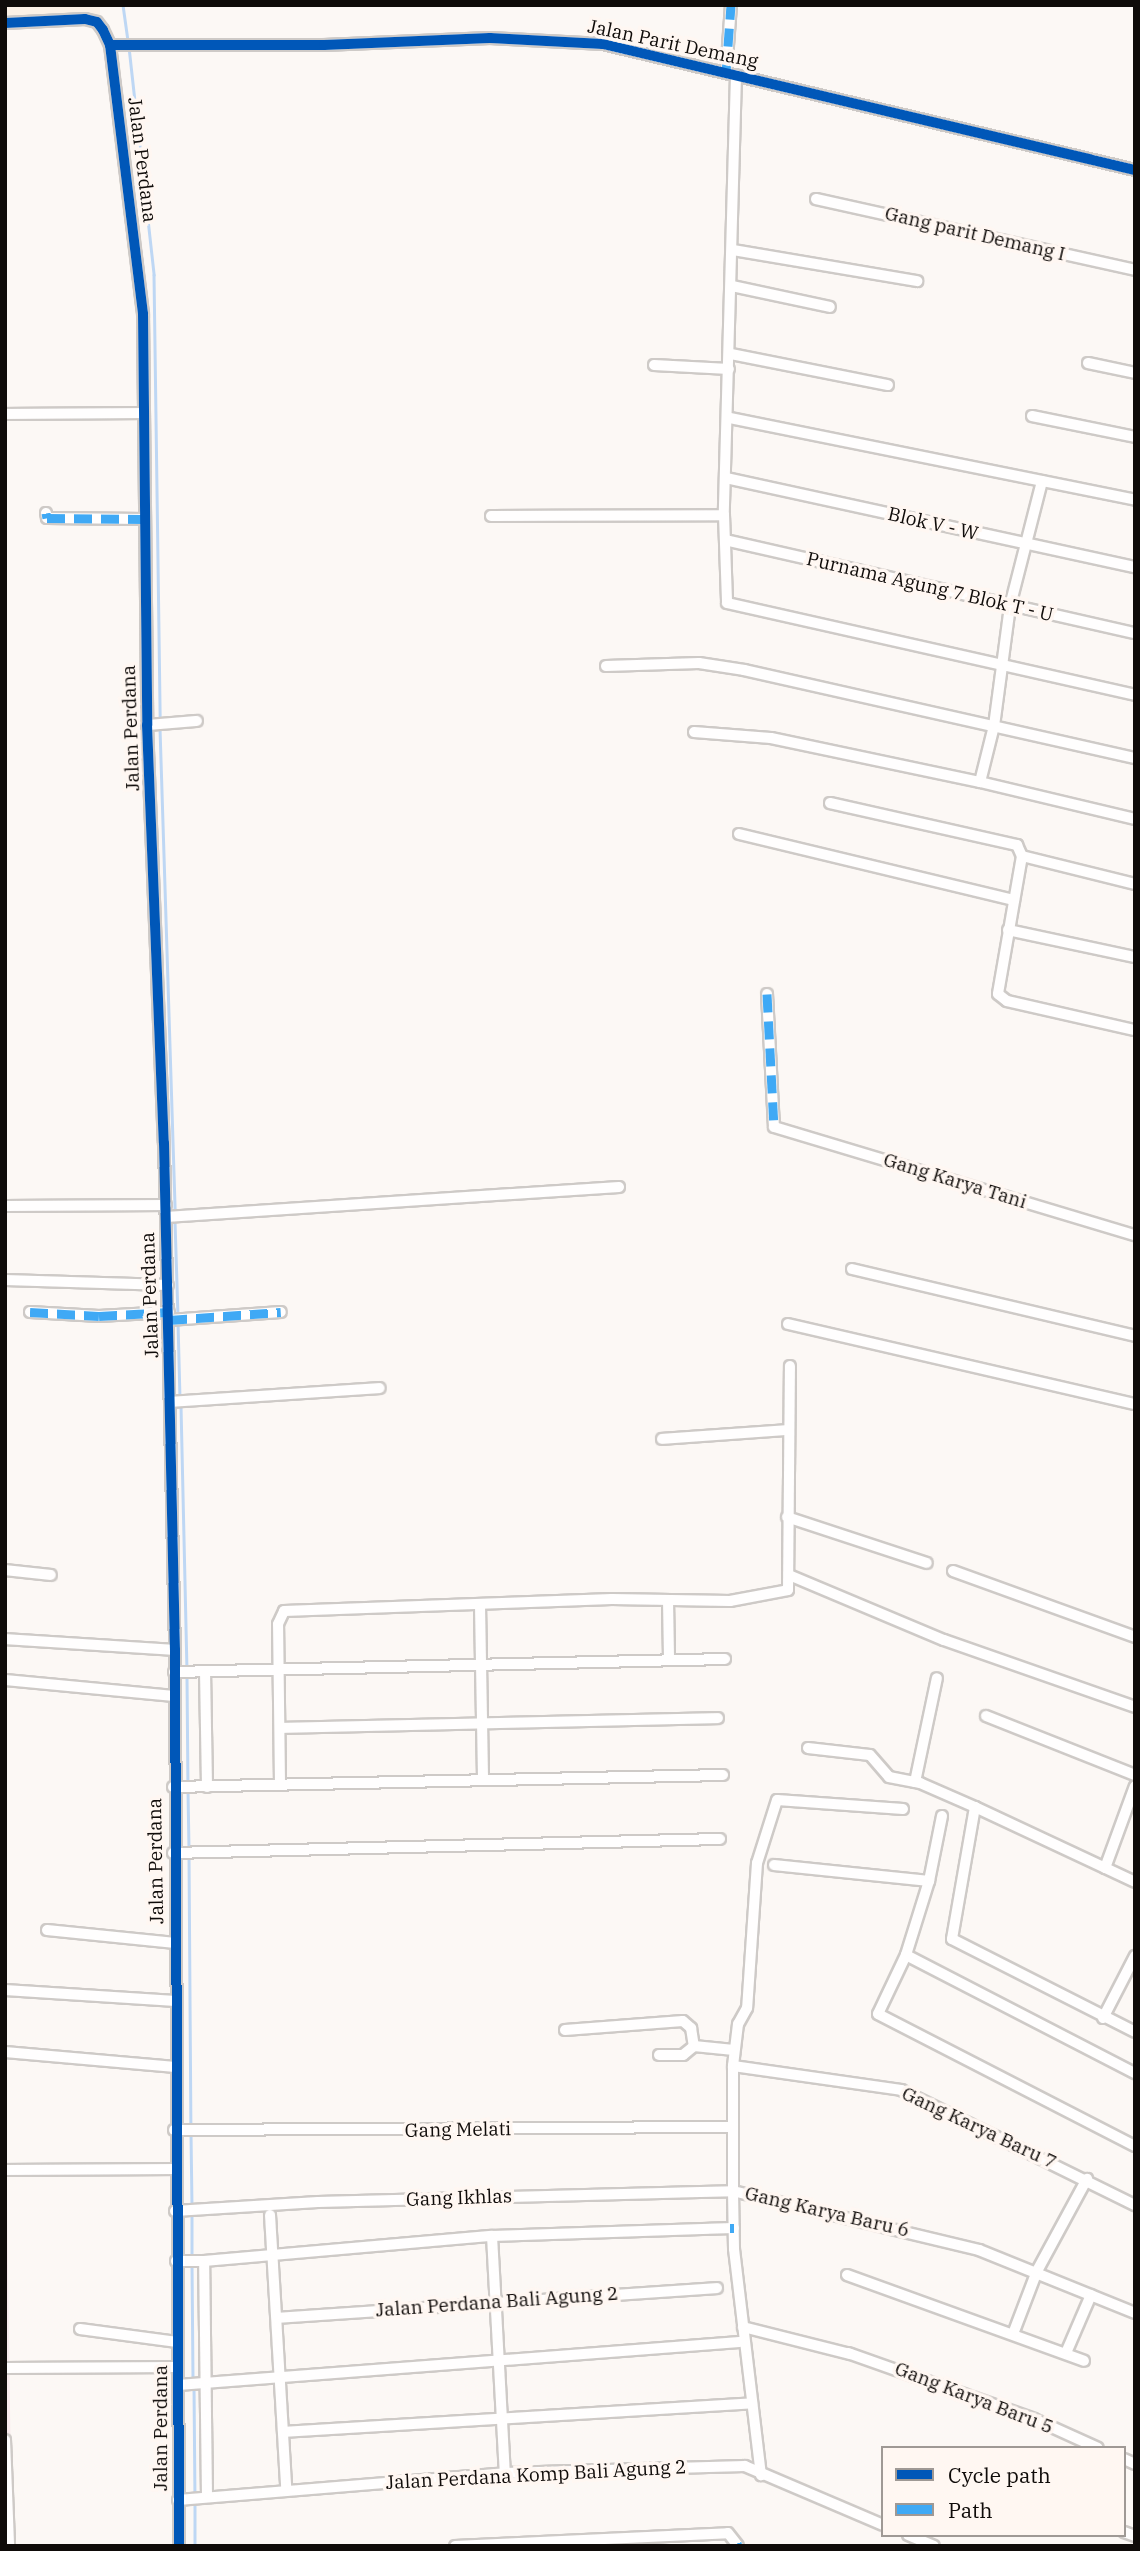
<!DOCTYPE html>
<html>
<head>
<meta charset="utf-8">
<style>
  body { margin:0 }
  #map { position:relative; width:1140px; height:2551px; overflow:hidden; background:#fcf8f5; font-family:"IBM Plex Serif",serif }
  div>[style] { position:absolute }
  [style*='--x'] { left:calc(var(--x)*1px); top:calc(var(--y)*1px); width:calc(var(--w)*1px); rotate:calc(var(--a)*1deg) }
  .industrial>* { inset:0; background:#fbf1e6 }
  .education>* { inset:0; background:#f8eaec }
  .stream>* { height:2.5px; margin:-1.25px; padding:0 1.25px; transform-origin:1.25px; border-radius:1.25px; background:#bed7f4 }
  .roads { filter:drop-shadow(2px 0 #cecac7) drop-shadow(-2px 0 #cecac7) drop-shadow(0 2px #cecac7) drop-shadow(0 -2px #cecac7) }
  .minor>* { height:10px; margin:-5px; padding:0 5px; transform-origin:5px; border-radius:5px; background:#fffefe }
  .quiet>* { height:9px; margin-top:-4.5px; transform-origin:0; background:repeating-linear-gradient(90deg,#3fa9f5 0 18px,transparent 0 27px) }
  .cycleway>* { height:10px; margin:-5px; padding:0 5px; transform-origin:5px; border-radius:5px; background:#0057b8 }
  span { translate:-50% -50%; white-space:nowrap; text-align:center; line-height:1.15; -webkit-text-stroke:7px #fff7f2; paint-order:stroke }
  .street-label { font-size:19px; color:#0f0b09 }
  .frame { position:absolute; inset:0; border:7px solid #0f0b09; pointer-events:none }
  .legend { position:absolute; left:881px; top:2446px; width:245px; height:91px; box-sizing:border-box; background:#fff7f2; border:2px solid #9f9995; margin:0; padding:9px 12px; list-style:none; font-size:21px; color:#0f0b09 }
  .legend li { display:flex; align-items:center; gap:14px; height:35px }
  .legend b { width:35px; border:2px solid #9f9995 }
</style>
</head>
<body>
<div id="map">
  <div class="industrial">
    <i style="clip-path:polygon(5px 5px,100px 5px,100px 15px,5px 18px)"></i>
  </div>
  <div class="education">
    <i style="clip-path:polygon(5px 2127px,6px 2127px,12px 2546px,5px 2546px)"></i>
  </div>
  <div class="stream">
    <i style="--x:123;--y:5;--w:35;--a:82"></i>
    <i style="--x:129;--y:47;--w:229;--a:83.7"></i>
    <i style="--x:154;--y:275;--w:446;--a:89.2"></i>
    <i style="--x:160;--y:728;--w:486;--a:88.2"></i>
    <i style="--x:175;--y:1221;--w:95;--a:88.2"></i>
    <i style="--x:178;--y:1322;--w:78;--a:88.5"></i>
    <i style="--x:181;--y:1406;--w:263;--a:88.7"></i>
    <i style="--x:187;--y:1676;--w:109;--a:89.5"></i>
    <i style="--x:188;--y:1791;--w:57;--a:89"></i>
    <i style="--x:189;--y:1854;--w:274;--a:89.6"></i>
    <i style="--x:191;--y:2134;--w:74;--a:89.2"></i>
    <i style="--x:192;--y:2215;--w:42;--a:90"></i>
    <i style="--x:192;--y:2264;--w:116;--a:89.5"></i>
    <i style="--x:194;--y:2386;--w:109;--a:89.5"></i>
    <i style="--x:195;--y:2502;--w:44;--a:90"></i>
  </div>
  <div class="roads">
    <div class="minor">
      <i style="--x:5;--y:23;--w:80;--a:-2.9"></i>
      <i style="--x:85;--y:19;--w:12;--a:14"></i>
      <i style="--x:97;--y:22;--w:10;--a:53"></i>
      <i style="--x:103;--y:30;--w:17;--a:65"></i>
      <i style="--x:110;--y:45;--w:271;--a:83"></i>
      <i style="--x:143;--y:314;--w:411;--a:89.4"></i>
      <i style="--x:147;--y:725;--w:418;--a:87.7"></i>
      <i style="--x:164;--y:1143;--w:507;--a:88.76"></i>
      <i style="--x:175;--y:1650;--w:896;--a:89.74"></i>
      <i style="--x:110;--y:45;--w:214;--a:0"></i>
      <i style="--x:324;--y:45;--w:166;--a:-2.4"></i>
      <i style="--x:490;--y:38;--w:113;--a:3"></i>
      <i style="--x:603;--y:44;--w:547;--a:13.32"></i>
      <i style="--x:726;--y:73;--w:68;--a:-85.8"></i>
      <i style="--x:736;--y:75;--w:440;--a:91.6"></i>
      <i style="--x:724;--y:515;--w:88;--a:88"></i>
      <i style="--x:727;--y:603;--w:418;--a:12.7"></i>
      <i style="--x:816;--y:199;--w:327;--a:12.5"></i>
      <i style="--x:733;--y:250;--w:187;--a:9.6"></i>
      <i style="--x:732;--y:286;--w:100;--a:12.1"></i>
      <i style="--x:731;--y:354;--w:160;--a:11.2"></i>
      <i style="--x:1088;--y:363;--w:48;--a:12"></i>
      <i style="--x:654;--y:365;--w:75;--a:3.1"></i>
      <i style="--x:5;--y:414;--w:138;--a:-0.4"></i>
      <i style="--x:1032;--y:416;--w:105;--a:11.5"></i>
      <i style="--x:730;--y:418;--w:413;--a:11.4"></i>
      <i style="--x:726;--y:478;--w:419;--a:12.3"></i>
      <i style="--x:46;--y:513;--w:5;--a:79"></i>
      <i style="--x:47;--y:518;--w:97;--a:0.6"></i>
      <i style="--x:491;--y:516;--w:233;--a:-0.2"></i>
      <i style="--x:725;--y:540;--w:420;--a:12.8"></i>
      <i style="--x:606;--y:666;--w:93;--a:-1.8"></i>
      <i style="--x:699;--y:663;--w:46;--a:8.8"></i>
      <i style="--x:744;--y:670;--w:401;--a:12.7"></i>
      <i style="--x:147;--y:725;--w:50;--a:-4.6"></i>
      <i style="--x:694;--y:732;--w:77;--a:4.5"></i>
      <i style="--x:771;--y:738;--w:214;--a:11.9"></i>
      <i style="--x:980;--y:782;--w:58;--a:-76"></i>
      <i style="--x:994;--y:726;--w:121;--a:-82.4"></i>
      <i style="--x:1010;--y:606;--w:129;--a:-75.6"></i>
      <i style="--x:980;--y:782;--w:159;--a:13.4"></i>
      <i style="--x:830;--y:803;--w:192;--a:12.7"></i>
      <i style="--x:1017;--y:845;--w:12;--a:66"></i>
      <i style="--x:1022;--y:856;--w:116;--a:13.9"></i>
      <i style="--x:739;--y:834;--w:283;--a:13.5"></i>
      <i style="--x:1022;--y:856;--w:140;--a:99.9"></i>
      <i style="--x:998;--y:994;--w:11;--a:38"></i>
      <i style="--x:1007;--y:1001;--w:131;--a:12.8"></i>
      <i style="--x:1008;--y:930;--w:130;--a:12"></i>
      <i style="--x:767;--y:994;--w:133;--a:87"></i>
      <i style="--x:774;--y:1127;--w:377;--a:16.7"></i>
      <i style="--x:5;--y:1206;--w:161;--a:-0.4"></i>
      <i style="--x:166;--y:1217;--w:454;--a:-3.8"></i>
      <i style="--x:852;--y:1269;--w:291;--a:13.3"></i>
      <i style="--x:5;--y:1280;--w:163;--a:1.8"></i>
      <i style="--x:30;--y:1312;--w:69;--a:3.3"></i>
      <i style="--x:99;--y:1316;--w:70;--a:-3.3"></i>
      <i style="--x:169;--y:1320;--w:112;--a:-4.1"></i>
      <i style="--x:788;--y:1324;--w:356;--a:13"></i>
      <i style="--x:170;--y:1402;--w:210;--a:-3.8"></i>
      <i style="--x:662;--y:1439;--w:126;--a:-4.1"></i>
      <i style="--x:787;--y:1517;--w:147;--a:18.2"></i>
      <i style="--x:5;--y:1570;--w:46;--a:6.2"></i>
      <i style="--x:953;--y:1571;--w:194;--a:19.9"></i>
      <i style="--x:789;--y:1575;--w:168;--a:22.8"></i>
      <i style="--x:944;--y:1640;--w:202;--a:19.3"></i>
      <i style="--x:668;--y:1600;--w:60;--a:89"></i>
      <i style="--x:480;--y:1605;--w:174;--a:89"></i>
      <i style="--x:5;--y:1639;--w:170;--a:3.7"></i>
      <i style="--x:205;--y:1671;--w:116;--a:89"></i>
      <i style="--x:174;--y:1672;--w:551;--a:-1.35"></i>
      <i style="--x:5;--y:1680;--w:170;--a:5.4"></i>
      <i style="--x:986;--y:1716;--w:160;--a:21.6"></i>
      <i style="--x:282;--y:1728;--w:436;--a:-1.3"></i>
      <i style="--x:808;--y:1748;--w:62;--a:6.4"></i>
      <i style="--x:870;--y:1755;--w:29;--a:49"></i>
      <i style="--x:889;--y:1777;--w:32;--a:11"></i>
      <i style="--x:920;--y:1783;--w:60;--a:23.6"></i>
      <i style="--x:975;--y:1807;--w:177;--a:25.1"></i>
      <i style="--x:915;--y:1782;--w:106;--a:-78.1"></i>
      <i style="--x:280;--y:1784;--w:160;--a:-90.7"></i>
      <i style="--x:278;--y:1624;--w:14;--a:-65"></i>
      <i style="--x:284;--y:1611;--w:328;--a:-2.1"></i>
      <i style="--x:612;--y:1599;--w:118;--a:1"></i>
      <i style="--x:730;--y:1601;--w:59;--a:-10.7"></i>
      <i style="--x:788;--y:1590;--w:224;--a:-89.5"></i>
      <i style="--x:173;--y:1787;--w:550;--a:-1.25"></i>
      <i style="--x:975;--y:1807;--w:134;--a:99.9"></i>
      <i style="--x:952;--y:1939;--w:205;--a:26.9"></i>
      <i style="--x:903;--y:1809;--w:126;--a:-175.9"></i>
      <i style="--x:777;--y:1800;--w:66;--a:107.6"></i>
      <i style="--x:757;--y:1863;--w:145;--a:93.9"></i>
      <i style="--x:747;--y:2008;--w:18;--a:119"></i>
      <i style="--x:738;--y:2024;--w:42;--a:96.8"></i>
      <i style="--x:733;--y:2066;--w:125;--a:90"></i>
      <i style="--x:733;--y:2191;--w:253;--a:13.5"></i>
      <i style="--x:979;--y:2250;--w:168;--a:22"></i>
      <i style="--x:942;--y:1816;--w:66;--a:101.3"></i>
      <i style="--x:929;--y:1881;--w:77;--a:107.3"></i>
      <i style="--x:906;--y:1955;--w:65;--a:115.4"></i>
      <i style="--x:878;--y:2014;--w:289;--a:27.2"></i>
      <i style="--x:173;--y:1853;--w:547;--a:-1.47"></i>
      <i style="--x:774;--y:1865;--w:156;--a:5.9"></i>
      <i style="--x:1105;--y:1868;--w:87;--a:-69.9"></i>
      <i style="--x:47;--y:1930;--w:129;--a:5.8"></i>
      <i style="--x:906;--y:1955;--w:258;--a:27.3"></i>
      <i style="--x:5;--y:1990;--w:171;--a:3.7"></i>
      <i style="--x:1103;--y:2018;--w:70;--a:-62.7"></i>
      <i style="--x:565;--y:2030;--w:118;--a:-4.4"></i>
      <i style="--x:683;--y:2021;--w:11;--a:41"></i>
      <i style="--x:691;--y:2028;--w:18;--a:81"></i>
      <i style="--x:5;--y:2052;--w:171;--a:5"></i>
      <i style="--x:659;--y:2055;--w:24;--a:0"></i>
      <i style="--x:683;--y:2055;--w:14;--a:-39"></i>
      <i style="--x:694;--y:2046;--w:40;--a:5.7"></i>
      <i style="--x:733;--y:2066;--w:170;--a:8.1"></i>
      <i style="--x:901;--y:2090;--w:261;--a:26.2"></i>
      <i style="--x:174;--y:2130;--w:559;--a:-0.31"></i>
      <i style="--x:5;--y:2170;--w:170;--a:-0.3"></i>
      <i style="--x:175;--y:2211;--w:143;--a:-3.6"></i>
      <i style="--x:318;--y:2202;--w:415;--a:-1.5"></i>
      <i style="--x:733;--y:2191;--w:58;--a:89"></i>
      <i style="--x:734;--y:2249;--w:228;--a:83.2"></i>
      <i style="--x:270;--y:2215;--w:273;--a:86.6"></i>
      <i style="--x:492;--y:2236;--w:237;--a:86.9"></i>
      <i style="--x:176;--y:2261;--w:28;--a:0"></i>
      <i style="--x:847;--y:2275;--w:252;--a:19.9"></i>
      <i style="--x:277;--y:2318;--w:441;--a:-3.9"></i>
      <i style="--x:743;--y:2327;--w:110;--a:14.2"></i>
      <i style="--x:80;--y:2329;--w:98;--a:7.6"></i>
      <i style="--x:1013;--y:2334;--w:67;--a:-69.1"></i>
      <i style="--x:1037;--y:2271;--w:105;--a:-61.5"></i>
      <i style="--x:848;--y:2353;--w:197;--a:19.5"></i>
      <i style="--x:1034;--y:2419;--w:70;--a:24.4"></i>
      <i style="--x:1066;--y:2353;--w:63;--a:-66.7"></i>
      <i style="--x:5;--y:2368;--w:173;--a:-0.3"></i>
      <i style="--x:178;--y:2385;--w:563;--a:-4.38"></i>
      <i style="--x:283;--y:2432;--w:470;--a:-3.5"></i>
      <i style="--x:5;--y:2440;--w:106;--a:87.8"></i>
      <i style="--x:1124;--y:2459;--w:12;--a:24"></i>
      <i style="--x:207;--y:2497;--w:236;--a:-90.7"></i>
      <i style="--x:204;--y:2261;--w:289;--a:-5"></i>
      <i style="--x:492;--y:2236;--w:242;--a:-1.9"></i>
      <i style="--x:178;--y:2500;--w:328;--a:-4.7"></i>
      <i style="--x:505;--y:2473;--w:240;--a:-1.7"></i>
      <i style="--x:745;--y:2466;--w:150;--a:23.1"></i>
      <i style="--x:1124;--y:2532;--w:12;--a:20"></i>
      <i style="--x:908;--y:2535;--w:28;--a:23"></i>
      <i style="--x:455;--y:2546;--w:273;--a:-2.7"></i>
      <i style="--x:728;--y:2533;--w:16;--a:52"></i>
    </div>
  </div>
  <div class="quiet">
    <i style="--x:726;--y:73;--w:68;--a:-85.8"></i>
    <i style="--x:46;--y:513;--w:5;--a:79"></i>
    <i style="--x:47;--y:518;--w:97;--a:0.6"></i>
    <i style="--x:767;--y:994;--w:133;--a:87"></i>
    <i style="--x:30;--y:1312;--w:69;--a:3.3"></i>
    <i style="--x:99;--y:1316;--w:70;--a:-3.3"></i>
    <i style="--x:169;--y:1320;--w:112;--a:-4.1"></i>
    <i style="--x:730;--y:2228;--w:4;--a:0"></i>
    <i style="--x:737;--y:2543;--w:3;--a:72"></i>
  </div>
  <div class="cycleway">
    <i style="--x:5;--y:23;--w:80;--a:-2.9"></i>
    <i style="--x:85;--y:19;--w:12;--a:14"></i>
    <i style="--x:97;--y:22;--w:10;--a:53"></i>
    <i style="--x:103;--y:30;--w:17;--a:65"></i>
    <i style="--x:110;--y:45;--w:271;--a:83"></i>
    <i style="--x:143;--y:314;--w:411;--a:89.4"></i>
    <i style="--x:147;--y:725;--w:418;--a:87.7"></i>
    <i style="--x:164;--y:1143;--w:507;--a:88.76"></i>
    <i style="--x:175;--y:1650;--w:896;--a:89.74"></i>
    <i style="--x:110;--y:45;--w:214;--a:0"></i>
    <i style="--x:324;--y:45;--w:166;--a:-2.4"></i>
    <i style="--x:490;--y:38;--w:113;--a:3"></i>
    <i style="--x:603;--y:44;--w:547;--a:13.32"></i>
  </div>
  <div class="street-label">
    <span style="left:673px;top:44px;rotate:12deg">Jalan Parit Demang</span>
    <span style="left:142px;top:160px;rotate:83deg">Jalan Perdana</span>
    <span style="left:975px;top:234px;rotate:13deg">Gang parit Demang I</span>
    <span style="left:933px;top:524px;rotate:13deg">Blok V - W</span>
    <span style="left:930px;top:587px;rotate:13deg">Purnama Agung 7 Blok T - U</span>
    <span style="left:131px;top:728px;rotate:-92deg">Jalan Perdana</span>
    <span style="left:955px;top:1181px;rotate:17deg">Gang Karya Tani</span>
    <span style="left:150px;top:1295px;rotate:-92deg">Jalan Perdana</span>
    <span style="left:156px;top:1861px;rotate:-91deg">Jalan Perdana</span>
    <span style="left:979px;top:2128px;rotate:25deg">Gang Karya Baru 7</span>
    <span style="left:458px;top:2130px;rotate:-1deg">Gang Melati</span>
    <span style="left:459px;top:2198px;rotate:-2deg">Gang Ikhlas</span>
    <span style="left:827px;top:2212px;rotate:13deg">Gang Karya Baru 6</span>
    <span style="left:497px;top:2302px;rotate:-4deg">Jalan Perdana Bali Agung 2</span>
    <span style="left:974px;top:2398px;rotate:21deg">Gang Karya Baru 5</span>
    <span style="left:161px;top:2428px;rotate:-90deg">Jalan Perdana</span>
    <span style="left:536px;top:2475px;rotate:-3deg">Jalan Perdana Komp Bali Agung 2</span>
  </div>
  <div class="frame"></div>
  <ul class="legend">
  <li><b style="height:9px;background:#0057b8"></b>Cycle path</li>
  <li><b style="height:9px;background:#3fa9f5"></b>Path</li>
  </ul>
</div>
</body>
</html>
